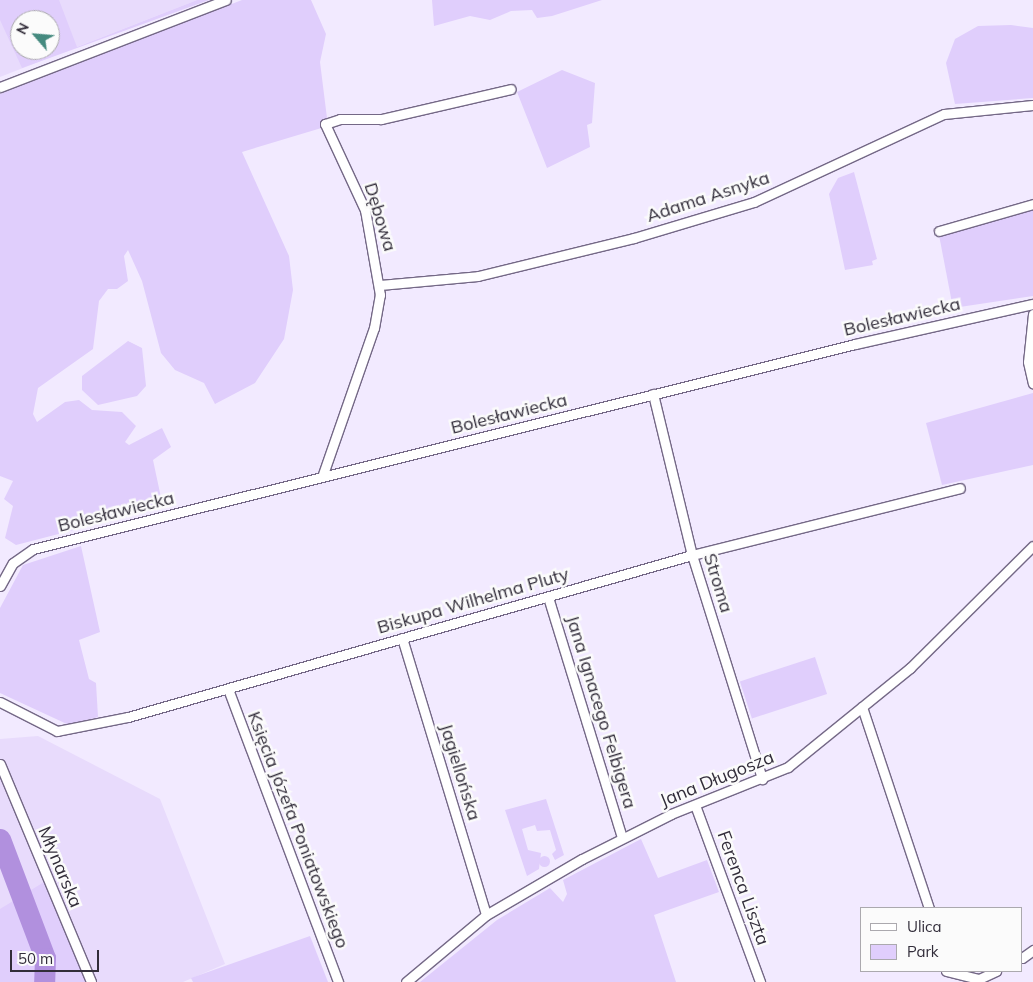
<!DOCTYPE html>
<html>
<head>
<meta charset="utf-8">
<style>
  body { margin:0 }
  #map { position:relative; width:1033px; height:982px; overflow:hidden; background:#f2eaff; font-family:Mulish,sans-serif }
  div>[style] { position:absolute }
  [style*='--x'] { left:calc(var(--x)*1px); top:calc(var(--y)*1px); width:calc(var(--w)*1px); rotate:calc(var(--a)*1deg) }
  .built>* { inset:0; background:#e8dbfc }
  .green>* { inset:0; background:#e0cefc; transform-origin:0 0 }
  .round { border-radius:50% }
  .river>* { height:21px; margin:-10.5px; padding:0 10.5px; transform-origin:10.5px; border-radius:10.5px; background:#b190de }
  .roads { filter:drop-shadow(1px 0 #746886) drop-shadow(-1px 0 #746886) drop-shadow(0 1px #746886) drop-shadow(0 -1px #746886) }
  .minor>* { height:9px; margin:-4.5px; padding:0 4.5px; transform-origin:4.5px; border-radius:4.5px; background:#fff }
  span { translate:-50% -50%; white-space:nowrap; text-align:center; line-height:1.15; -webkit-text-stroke:5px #fbfbfb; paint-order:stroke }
  .street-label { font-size:18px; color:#322d3a }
  .legend { position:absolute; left:860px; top:907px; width:162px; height:65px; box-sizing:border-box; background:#fbfbfb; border:1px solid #aba9ae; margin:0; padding:6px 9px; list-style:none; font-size:15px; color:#322d3a }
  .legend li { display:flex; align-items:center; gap:10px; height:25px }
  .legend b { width:25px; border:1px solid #aba9ae }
  .north { position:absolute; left:10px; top:10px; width:50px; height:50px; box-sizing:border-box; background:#fbfbfb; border:1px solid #aba9ae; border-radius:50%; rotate:297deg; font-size:14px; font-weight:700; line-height:20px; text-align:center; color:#322d3a }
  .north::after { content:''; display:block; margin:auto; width:18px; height:22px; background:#458a7f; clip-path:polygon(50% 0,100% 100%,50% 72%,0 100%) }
  .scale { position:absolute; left:10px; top:950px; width:89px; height:22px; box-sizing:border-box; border:2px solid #322d3a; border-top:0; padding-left:6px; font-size:15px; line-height:18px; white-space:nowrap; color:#322d3a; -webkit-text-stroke:4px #fbfbfb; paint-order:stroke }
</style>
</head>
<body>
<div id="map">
  <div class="built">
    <i style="clip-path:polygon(evenodd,0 0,197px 0,0 77px,0 0,20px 20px,50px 20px,50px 50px,20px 50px,20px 20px)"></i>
    <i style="clip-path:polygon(38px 736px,160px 799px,225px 964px,183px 982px,92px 982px,0 909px,0 739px)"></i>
  </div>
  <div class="green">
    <i style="clip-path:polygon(evenodd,0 0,59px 0,77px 47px,197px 0,209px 0,22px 68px,0 20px,0 0,20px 20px,50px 20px,50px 50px,20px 50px,20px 20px)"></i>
    <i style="clip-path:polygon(242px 0,311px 0,326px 34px,320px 62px,328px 126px,242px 152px,289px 256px,293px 290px,284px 339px,255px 383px,215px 404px,204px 383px,175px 370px,161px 353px,142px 281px,128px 250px,124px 256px,128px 281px,117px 289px,108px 289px,99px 301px,93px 349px,38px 388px,33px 414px,37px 422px,65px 402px,79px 400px,92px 410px,122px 412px,136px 426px,125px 442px,129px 445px,162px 428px,171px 447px,153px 460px,163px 507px,16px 545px,5px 538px,13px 506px,4px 499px,13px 481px,0 476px,0 94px)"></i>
    <i style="clip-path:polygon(432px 0,602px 0,552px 16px,537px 18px,532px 10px,511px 11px,490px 20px,470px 16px,434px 26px)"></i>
    <i style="clip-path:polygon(1011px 25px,1033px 28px,1033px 98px,955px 104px,946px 63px,955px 39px,978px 26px)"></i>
    <i style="clip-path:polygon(562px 70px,595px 83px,592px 123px,587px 125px,590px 147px,547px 168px,517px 92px)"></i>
    <i style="clip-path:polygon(854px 172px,877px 259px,872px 261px,873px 265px,845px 270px,829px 194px,838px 178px)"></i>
    <i style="clip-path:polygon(1033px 208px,1033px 296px,953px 308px,939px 235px)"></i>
    <i style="clip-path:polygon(128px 341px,142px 348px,146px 386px,137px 396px,98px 405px,82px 390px,82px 376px)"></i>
    <i style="clip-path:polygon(1033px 393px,1033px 465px,942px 485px,926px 423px)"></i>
    <i style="clip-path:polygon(81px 546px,100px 632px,79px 640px,89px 679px,96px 683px,98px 717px,69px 725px,0 693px,0 608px,23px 565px)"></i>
    <i style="left:815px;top:657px;width:39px;height:79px;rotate:72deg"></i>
    <i style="clip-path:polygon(546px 799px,564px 855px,555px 860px,552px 854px,556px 850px,550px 830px,537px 831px,535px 825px,522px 829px,528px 850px,541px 853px,539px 869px,527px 876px,505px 810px)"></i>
    <i style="clip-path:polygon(641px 839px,658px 878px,707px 860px,719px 892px,654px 915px,676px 982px,420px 982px,497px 920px,550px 888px,563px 902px,567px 894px,563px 880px)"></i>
    <i class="round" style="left:538.5px;top:855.5px;width:11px;height:11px"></i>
    <i style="clip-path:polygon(49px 879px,92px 982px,0 982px,0 909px)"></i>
    <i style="clip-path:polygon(310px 936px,328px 982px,193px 982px,191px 978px)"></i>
  </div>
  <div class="river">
    <i style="--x:0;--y:839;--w:127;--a:69.3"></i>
    <i style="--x:45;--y:958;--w:24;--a:92"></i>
  </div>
  <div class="roads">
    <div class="minor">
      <i style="--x:0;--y:87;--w:242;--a:-21.1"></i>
      <i style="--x:939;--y:231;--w:98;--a:-16"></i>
      <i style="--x:380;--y:285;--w:98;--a:-5.2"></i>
      <i style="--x:478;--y:276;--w:161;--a:-13.7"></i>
      <i style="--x:634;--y:238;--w:125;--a:-16.7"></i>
      <i style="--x:754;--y:202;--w:209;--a:-24.9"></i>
      <i style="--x:944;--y:114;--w:89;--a:-5.8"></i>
      <i style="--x:1033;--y:314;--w:48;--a:95.9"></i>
      <i style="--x:1028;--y:362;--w:22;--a:77"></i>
      <i style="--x:653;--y:394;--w:166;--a:76.4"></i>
      <i style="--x:692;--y:555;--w:235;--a:72.6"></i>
      <i style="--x:322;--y:477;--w:158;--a:-70.8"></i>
      <i style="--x:374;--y:328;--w:34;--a:-80"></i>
      <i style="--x:380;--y:295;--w:86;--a:-100"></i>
      <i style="--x:365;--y:210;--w:95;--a:-114.9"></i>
      <i style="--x:325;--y:124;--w:16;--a:-18"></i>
      <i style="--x:340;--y:119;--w:41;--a:0"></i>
      <i style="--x:381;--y:119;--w:133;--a:-13"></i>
      <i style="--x:0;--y:586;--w:26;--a:-61"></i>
      <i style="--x:13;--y:563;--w:24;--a:-35"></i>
      <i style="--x:33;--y:549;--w:847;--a:-14"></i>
      <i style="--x:855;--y:344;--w:182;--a:-12.7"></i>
      <i style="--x:548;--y:597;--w:251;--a:72.9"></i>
      <i style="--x:402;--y:638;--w:289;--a:73.1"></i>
      <i style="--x:228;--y:689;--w:313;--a:69.4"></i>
      <i style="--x:0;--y:702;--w:64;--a:27"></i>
      <i style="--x:57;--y:731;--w:72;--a:-11.2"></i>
      <i style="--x:128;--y:717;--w:587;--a:-16.03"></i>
      <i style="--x:692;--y:555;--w:276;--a:-14"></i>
      <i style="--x:862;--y:707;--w:212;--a:71.6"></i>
      <i style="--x:0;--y:764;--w:236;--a:67.3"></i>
      <i style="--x:695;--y:805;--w:189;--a:69.8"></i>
      <i style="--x:1022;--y:958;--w:14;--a:-36"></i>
      <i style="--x:946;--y:971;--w:34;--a:14"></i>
      <i style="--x:979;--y:979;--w:19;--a:-25"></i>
      <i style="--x:406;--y:982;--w:104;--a:-39.9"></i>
      <i style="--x:486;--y:915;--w:111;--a:-30.3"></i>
      <i style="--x:582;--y:859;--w:100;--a:-26.8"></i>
      <i style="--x:671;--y:814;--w:126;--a:-21.9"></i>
      <i style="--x:788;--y:767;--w:157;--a:-39.1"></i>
      <i style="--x:910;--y:668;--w:173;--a:-44.8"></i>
    </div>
  </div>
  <div class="street-label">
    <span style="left:708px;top:197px;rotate:-18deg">Adama Asnyka</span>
    <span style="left:380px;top:217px;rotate:73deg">Dębowa</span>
    <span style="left:902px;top:317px;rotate:-13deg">Bolesławiecka</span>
    <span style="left:509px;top:414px;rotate:-14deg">Bolesławiecka</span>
    <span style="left:116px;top:512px;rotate:-14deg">Bolesławiecka</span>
    <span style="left:718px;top:583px;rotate:73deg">Stroma</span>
    <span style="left:473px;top:601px;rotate:-16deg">Biskupa Wilhelma Pluty</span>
    <span style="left:601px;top:712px;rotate:73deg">Jana Ignacego Felbigera</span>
    <span style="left:460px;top:772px;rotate:73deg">Jagiellońska</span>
    <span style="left:717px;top:779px;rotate:-22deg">Jana Długosza</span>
    <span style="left:298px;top:830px;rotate:69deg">Księcia Józefa Poniatowskiego</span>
    <span style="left:60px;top:867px;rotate:67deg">Młynarska</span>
    <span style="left:743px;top:888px;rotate:70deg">Ferenca Liszta</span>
  </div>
  <ul class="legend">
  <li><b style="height:6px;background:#fff"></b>Ulica</li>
  <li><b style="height:14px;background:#e0cefc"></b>Park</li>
  </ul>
  <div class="north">N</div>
  <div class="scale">50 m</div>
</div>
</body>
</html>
